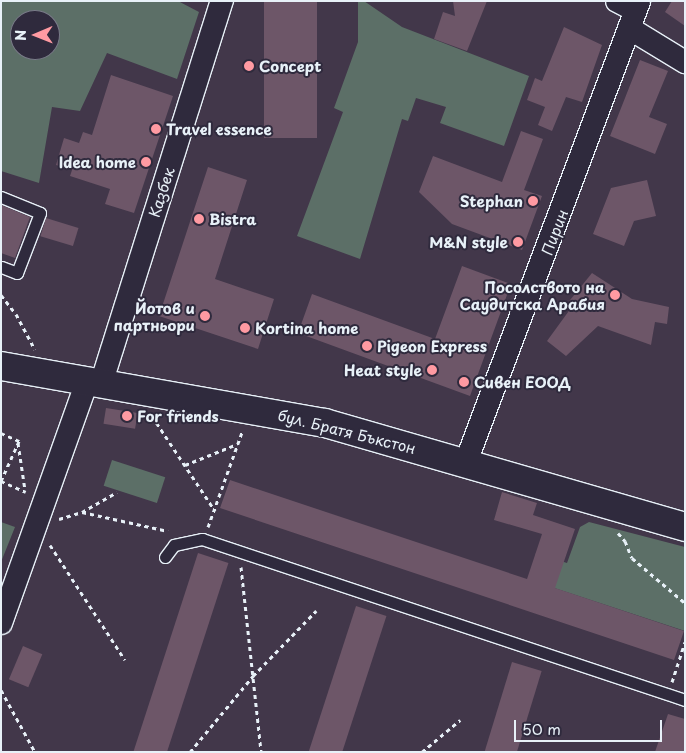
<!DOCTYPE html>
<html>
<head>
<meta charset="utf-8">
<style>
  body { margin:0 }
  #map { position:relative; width:686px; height:753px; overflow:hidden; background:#42374a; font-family:"Playpen Sans",sans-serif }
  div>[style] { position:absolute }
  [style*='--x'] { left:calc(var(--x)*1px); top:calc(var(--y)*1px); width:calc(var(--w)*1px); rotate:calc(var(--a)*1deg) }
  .green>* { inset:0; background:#5c6f67; transform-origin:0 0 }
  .building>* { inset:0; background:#6d5668; transform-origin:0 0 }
  .path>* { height:3px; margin-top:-1.5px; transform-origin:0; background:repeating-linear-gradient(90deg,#e8f1f8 0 4px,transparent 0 8px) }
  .roads { filter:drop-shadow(1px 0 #e8f1f8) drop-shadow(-1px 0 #e8f1f8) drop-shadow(0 1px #e8f1f8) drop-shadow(0 -1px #e8f1f8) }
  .lane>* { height:11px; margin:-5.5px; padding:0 5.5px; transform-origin:5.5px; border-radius:5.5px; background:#2f2a3d }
  .street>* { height:22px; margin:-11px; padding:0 11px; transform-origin:11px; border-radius:11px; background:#2f2a3d }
  .secondary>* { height:28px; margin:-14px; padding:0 14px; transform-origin:14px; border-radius:14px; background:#2f2a3d }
  .dots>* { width:14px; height:14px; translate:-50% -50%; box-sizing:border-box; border:2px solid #2f2a3d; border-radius:50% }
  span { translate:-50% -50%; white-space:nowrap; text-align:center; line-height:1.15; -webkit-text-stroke:4px #2f2a3d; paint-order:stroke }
  .poi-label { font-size:15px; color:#e8f1f8; font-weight:700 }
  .left { translate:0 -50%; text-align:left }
  .right { translate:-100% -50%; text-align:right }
  .street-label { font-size:15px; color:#e8f1f8 }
  .frame { position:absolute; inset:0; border:2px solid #e8f1f8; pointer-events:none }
  .north { position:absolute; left:10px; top:10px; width:50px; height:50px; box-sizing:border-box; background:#2f2a3d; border:1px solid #797a88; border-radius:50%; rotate:269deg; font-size:14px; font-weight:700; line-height:20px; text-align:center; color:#e8f1f8 }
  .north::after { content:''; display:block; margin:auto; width:18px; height:22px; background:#ff9aa2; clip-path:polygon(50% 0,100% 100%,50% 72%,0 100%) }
  .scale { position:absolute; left:514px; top:720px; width:148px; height:22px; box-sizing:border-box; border:2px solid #e8f1f8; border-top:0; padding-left:6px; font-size:15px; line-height:18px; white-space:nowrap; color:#e8f1f8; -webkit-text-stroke:4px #2f2a3d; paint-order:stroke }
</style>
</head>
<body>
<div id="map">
  <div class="green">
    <i style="clip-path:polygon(evenodd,1px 1px,178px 1px,199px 12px,177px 79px,107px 53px,80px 111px,52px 107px,39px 183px,1px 171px,1px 1px,20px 20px,50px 20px,50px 50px,20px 50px,20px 20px)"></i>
    <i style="clip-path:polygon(358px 1px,364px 1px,402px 27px,529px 76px,504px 146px,440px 123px,446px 107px,416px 98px,408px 121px,402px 119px,360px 259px,297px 236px,343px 112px,334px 108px,358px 42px)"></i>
    <i style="left:112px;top:460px;width:56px;height:27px;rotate:18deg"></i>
    <i style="clip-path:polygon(1px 522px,15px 527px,1px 562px)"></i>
    <i style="clip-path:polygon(589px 522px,685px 547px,685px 631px,530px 580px,536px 553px,567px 563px,580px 527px)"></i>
  </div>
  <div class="building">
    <i style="left:264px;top:1px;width:53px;height:137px"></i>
    <i style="clip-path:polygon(453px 1px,487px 1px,467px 51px,434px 39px,443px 12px,455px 16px)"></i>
    <i style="clip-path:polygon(672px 1px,685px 1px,685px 26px,665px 12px)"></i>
    <i style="clip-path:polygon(564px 27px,602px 45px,582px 102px,566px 97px,552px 131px,538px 125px,545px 107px,527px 100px,535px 78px,542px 81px)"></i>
    <i style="clip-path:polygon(640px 60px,668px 71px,649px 117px,667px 124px,655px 154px,610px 136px)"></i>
    <i style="clip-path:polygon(111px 75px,173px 96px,134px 213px,105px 204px,110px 189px,70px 176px,72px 170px,56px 165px,64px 138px,79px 143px,83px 132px,92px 135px)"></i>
    <i style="clip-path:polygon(521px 131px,543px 139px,524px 190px,542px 196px,522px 250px,452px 224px,419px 192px,433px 156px,502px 182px)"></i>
    <i style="clip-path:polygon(208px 167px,247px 180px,215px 279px,274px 299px,258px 349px,159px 316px)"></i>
    <i style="clip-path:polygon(647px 180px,656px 216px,634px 221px,624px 246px,593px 234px,611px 188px)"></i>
    <i style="clip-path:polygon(1px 205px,30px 217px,15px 258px,1px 253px)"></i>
    <i style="left:46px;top:218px;width:34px;height:19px;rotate:17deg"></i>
    <i style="clip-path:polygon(462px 266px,511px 284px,470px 396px,298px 333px,312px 294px,435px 339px)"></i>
    <i style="clip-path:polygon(592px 273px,632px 299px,669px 307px,667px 324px,655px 322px,651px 345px,598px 326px,566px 356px,547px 341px,571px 308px,566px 305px)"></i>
    <i style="left:106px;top:408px;width:32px;height:16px;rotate:9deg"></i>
    <i style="clip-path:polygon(230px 480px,527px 579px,542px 534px,494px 520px,502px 492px,537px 503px,533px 515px,575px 529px,555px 588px,684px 631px,674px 660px,220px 508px)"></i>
    <i style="left:198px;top:553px;width:32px;height:209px;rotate:18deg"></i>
    <i style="left:356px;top:606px;width:32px;height:154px;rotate:18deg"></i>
    <i style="left:23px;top:646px;width:21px;height:36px;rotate:23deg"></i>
    <i style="left:512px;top:662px;width:31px;height:93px;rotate:17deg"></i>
    <i style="clip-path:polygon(668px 714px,685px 719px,685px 752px,655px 752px)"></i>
  </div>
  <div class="path">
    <i style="--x:1;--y:295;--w:24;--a:52"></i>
    <i style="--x:16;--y:314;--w:40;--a:62"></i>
    <i style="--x:152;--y:416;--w:114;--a:56.4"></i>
    <i style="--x:1;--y:433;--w:20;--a:24"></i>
    <i style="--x:19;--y:441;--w:44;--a:114.2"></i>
    <i style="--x:18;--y:443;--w:48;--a:81.5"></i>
    <i style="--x:185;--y:465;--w:56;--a:-22"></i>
    <i style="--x:1;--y:481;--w:27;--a:24"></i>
    <i style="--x:82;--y:512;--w:88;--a:12.5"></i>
    <i style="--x:59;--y:519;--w:24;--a:-17"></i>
    <i style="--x:82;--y:512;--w:40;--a:-29.7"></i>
    <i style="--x:208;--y:527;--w:101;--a:-70.3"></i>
    <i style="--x:618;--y:533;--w:11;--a:49"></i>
    <i style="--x:625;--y:541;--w:18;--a:68"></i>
    <i style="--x:632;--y:558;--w:70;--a:40.3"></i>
    <i style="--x:50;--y:545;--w:137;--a:56.9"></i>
    <i style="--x:241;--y:567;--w:186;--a:83.8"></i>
    <i style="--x:672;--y:682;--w:42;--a:-72"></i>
    <i style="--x:1;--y:690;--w:71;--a:61.3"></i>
    <i style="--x:190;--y:752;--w:99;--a:-50.3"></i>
    <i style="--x:253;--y:676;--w:91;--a:-45.9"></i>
    <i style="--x:422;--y:752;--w:50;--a:-40.1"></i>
  </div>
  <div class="roads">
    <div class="lane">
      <i style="--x:1;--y:197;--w:42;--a:22.3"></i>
      <i style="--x:40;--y:213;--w:64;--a:111"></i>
      <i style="--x:17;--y:273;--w:17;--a:-159"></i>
      <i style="--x:165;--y:557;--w:15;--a:-53"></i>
      <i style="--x:174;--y:545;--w:29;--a:-12"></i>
      <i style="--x:202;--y:539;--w:509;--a:18.43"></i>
    </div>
    <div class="street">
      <i style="--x:617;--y:1;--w:20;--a:27"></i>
      <i style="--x:629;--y:28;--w:66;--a:31.3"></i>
      <i style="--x:101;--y:384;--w:402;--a:-72.5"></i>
      <i style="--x:466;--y:462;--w:492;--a:-69.4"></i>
      <i style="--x:1;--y:623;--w:257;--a:-70.4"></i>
    </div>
    <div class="secondary">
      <i style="--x:1;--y:366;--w:329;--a:10"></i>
      <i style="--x:325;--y:423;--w:375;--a:16.1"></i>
    </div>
  </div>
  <div class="dots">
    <i style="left:249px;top:66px;background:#ff9aa2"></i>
    <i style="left:156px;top:129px;background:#ff9aa2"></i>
    <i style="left:146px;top:162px;background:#ff9aa2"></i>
    <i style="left:533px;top:201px;background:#ff9aa2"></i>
    <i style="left:199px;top:219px;background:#ff9aa2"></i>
    <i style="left:518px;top:242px;background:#ff9aa2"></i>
    <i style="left:615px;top:295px;background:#ff9aa2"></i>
    <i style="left:205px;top:316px;background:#ff9aa2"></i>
    <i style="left:245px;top:328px;background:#ff9aa2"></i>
    <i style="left:367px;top:346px;background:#ff9aa2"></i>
    <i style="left:432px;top:370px;background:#ff9aa2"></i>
    <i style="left:464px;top:382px;background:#ff9aa2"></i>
    <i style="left:127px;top:416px;background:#ff9aa2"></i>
  </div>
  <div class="poi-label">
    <span class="left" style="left:259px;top:66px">Concept</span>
    <span class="left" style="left:166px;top:129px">Travel essence</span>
    <span class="right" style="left:136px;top:162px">Idea home</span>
    <span class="right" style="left:523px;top:201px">Stephan</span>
    <span class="left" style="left:209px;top:219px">Bistra</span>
    <span class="right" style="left:508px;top:242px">M&amp;N style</span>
    <span class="right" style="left:605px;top:295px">Посолството на<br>Саудитска Арабия</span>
    <span class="right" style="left:195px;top:316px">Йотов и<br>партньори</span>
    <span class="left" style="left:255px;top:328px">Kortina home</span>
    <span class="left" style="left:377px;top:346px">Pigeon Express</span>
    <span class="right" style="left:422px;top:370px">Heat style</span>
    <span class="left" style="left:474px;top:382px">Сивен ЕООД</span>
    <span class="left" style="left:137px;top:416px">For friends</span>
  </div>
  <div class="street-label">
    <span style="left:161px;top:192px;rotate:-72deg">Казбек</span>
    <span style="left:554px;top:232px;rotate:-69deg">Пирин</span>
    <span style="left:347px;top:431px;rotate:14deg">бул. Братя Бъкстон</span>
  </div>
  <div class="frame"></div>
  <div class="north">N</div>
  <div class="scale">50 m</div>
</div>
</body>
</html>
